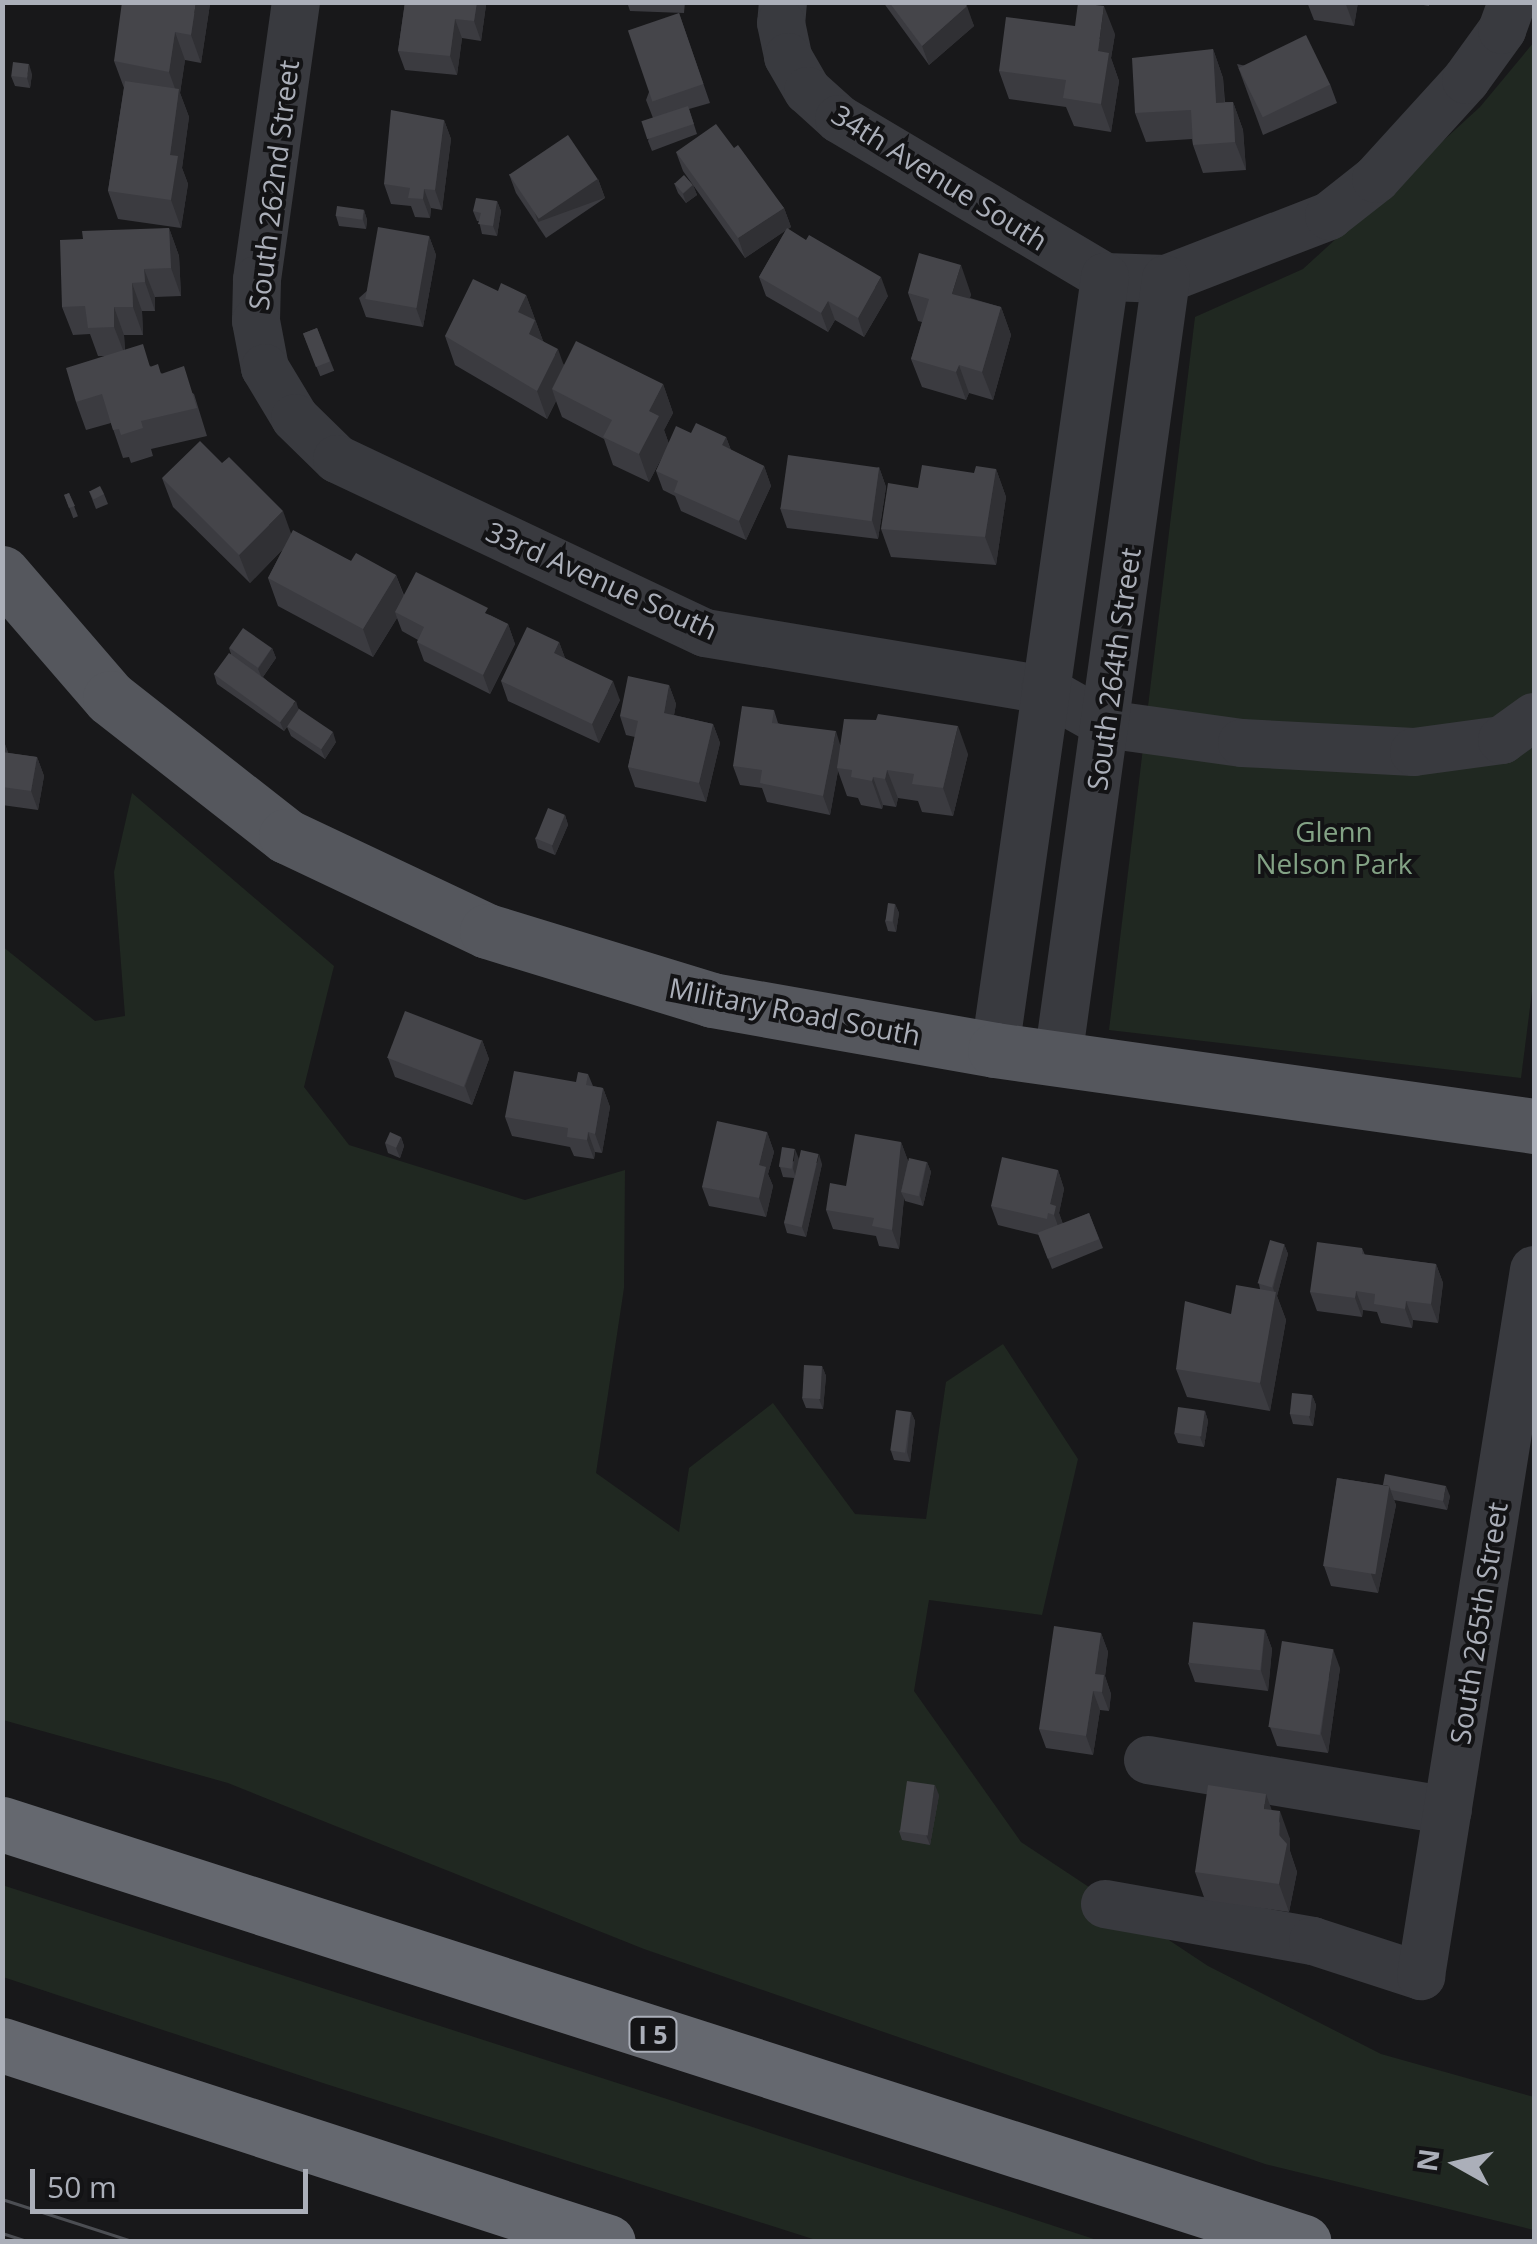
<!DOCTYPE html>
<html>
<head>
<meta charset="utf-8">
<style>
  body { margin:0 }
  #map { position:relative; width:1537px; height:2244px; overflow:hidden; background:#18181a; font-family:"Open Sans",sans-serif }
  div>[style] { position:absolute }
  [style*='--x'] { left:calc(var(--x)*1px); top:calc(var(--y)*1px); width:calc(var(--w)*1px); rotate:calc(var(--a)*1deg) }
  .green>* { inset:0; background:#202821 }
  .minor>* { height:48px; margin:-24px; padding:0 24px; transform-origin:24px; border-radius:24px; background:#393a3f }
  .major>* { height:55px; margin:-27.5px; padding:0 27.5px; transform-origin:27.5px; border-radius:27.5px; background:#55575d }
  .highway>* { height:55px; margin:-27.5px; padding:0 27.5px; transform-origin:27.5px; border-radius:27.5px; background:#65686f }
  .tram>* { height:2.5px; margin:-1.25px; padding:0 1.25px; transform-origin:1.25px; border-radius:1.25px; background:#4c4e53 }
  .wall>* { inset:0; background:#3b3b40; transform-origin:0 0 }
  .shaded-wall>* { inset:0; background:#303034; transform-origin:0 0 }
  .building>* { inset:0; background:#45454a; transform-origin:0 0 }
  span { translate:-50% -50%; white-space:nowrap; text-align:center; line-height:1.15; -webkit-text-stroke:8px #131315; paint-order:stroke }
  .shield-label span { padding:2px 8px; background:#131315; border:2px solid; border-radius:8px; -webkit-text-stroke-width:0 }
  .shield-label { font-size:25px; color:#abafb9; font-weight:700 }
  .street-label { font-size:28px; color:#abafb9 }
  .park-label { font-size:28px; color:#83a285 }
  .frame { position:absolute; inset:0; border:5px solid #abafb9; pointer-events:none }
  .north { position:absolute; left:1407px; top:2114px; width:100px; height:100px; -webkit-text-stroke:8px #131315; paint-order:stroke; rotate:278deg; font-size:28px; font-weight:700; line-height:40px; text-align:center; color:#abafb9 }
  .north::after { content:''; display:block; margin:auto; width:35px; height:45px; background:#abafb9; clip-path:polygon(50% 0,100% 100%,50% 72%,0 100%) }
  .scale { position:absolute; left:30px; top:2169px; width:278px; height:45px; box-sizing:border-box; border:5px solid #abafb9; border-top:0; padding-left:12px; font-size:30px; line-height:35px; white-space:nowrap; color:#abafb9; -webkit-text-stroke:8px #131315; paint-order:stroke }
</style>
</head>
<body>
<div id="map">
  <div class="green">
    <i style="clip-path:polygon(1534px 42px,1534px 976px,1521px 1078px,1109px 1030px,1195px 317px,1303px 269px,1480px 107px)"></i>
    <i style="clip-path:polygon(132px 793px,334px 966px,304px 1087px,349px 1145px,525px 1200px,625px 1170px,624px 1288px,596px 1473px,679px 1532px,689px 1468px,773px 1403px,855px 1514px,926px 1519px,946px 1382px,1003px 1344px,1078px 1459px,1042px 1615px,929px 1600px,914px 1691px,1021px 1842px,1208px 1966px,1381px 2054px,1534px 2097px,1534px 2230px,1265px 2164px,644px 1949px,228px 1783px,3px 1720px,2px 946px,95px 1021px,125px 1016px,114px 872px)"></i>
    <i style="clip-path:polygon(2px 1885px,670px 2100px,1100px 2241px,819px 2241px,326px 2084px,3px 1977px)"></i>
  </div>
  <div class="minor">
    <i style="--x:296;--y:2;--w:281;--a:98"></i>
    <i style="--x:257;--y:280;--w:41;--a:91.4"></i>
    <i style="--x:256;--y:321;--w:48;--a:79.2"></i>
    <i style="--x:265;--y:368;--w:58;--a:59"></i>
    <i style="--x:295;--y:418;--w:59;--a:44.3"></i>
    <i style="--x:337;--y:459;--w:407;--a:25.3"></i>
    <i style="--x:705;--y:633;--w:345;--a:9.5"></i>
    <i style="--x:1045;--y:690;--w:69;--a:29.5"></i>
    <i style="--x:1105;--y:724;--w:138;--a:7.9"></i>
    <i style="--x:1242;--y:743;--w:172;--a:3"></i>
    <i style="--x:1414;--y:752;--w:89;--a:-7.8"></i>
    <i style="--x:1502;--y:740;--w:39;--a:-36"></i>
    <i style="--x:783;--y:2;--w:21;--a:95"></i>
    <i style="--x:781;--y:23;--w:35;--a:78"></i>
    <i style="--x:788;--y:57;--w:39;--a:60"></i>
    <i style="--x:808;--y:91;--w:42;--a:42.1"></i>
    <i style="--x:839;--y:119;--w:309;--a:30.7"></i>
    <i style="--x:1105;--y:277;--w:61;--a:1.9"></i>
    <i style="--x:1166;--y:279;--w:175;--a:-21.1"></i>
    <i style="--x:1329;--y:216;--w:60;--a:-38.2"></i>
    <i style="--x:1376;--y:179;--w:134;--a:-47.7"></i>
    <i style="--x:1466;--y:80;--w:62;--a:-54.2"></i>
    <i style="--x:1502;--y:30;--w:30;--a:-70"></i>
    <i style="--x:995;--y:1050;--w:781;--a:-81.9"></i>
    <i style="--x:1058;--y:1059;--w:787;--a:-82.12"></i>
    <i style="--x:1148;--y:1760;--w:304;--a:9.6"></i>
    <i style="--x:1105;--y:1904;--w:211;--a:10.1"></i>
    <i style="--x:1313;--y:1941;--w:114;--a:18"></i>
    <i style="--x:1421;--y:1976;--w:715;--a:-80.91"></i>
  </div>
  <div class="major">
    <i style="--x:2;--y:573;--w:165;--a:49.2"></i>
    <i style="--x:110;--y:698;--w:224;--a:38.1"></i>
    <i style="--x:286;--y:836;--w:222;--a:25.3"></i>
    <i style="--x:487;--y:931;--w:235;--a:17"></i>
    <i style="--x:712;--y:1000;--w:287;--a:10"></i>
    <i style="--x:995;--y:1050;--w:544;--a:8.03"></i>
  </div>
  <div class="highway">
    <i style="--x:2;--y:1824;--w:1367;--a:17.8"></i>
    <i style="--x:2;--y:2045;--w:637;--a:18.01"></i>
  </div>
  <div class="tram">
    <i style="--x:2;--y:2199;--w:140;--a:17.9"></i>
    <i style="--x:2;--y:2233;--w:28;--a:18"></i>
  </div>
  <div class="wall">
    <i style="clip-path:polygon(405px 2px,485px 2px,486px 5px,481px 41px,462px 38px,457px 75px,405px 70px,398px 51px)"></i>
    <i style="clip-path:polygon(627px 2px,685px 2px,684px 13px,630px 11px)"></i>
    <i style="clip-path:polygon(883px 2px,964px 2px,974px 26px,929px 65px)"></i>
    <i style="clip-path:polygon(1307px 2px,1358px 2px,1354px 26px,1314px 20px)"></i>
    <i style="clip-path:polygon(1406px 2px,1429px 2px,1429px 6px)"></i>
    <i style="clip-path:polygon(210px 4px,201px 63px,185px 60px,180px 93px,189px 117px,182px 168px,188px 184px,181px 228px,118px 219px,108px 191px,124px 88px,114px 61px)"></i>
    <i style="clip-path:polygon(679px 13px,710px 103px,689px 109px,697px 134px,652px 151px,648px 141px,653px 118px,646px 100px)"></i>
    <i style="clip-path:polygon(1115px 34px,1111px 58px,1119px 81px,1111px 132px,1074px 126px,1066px 107px,1009px 99px,999px 71px)"></i>
    <i style="clip-path:polygon(1213px 49px,1223px 78px,1225px 102px,1233px 102px,1243px 130px,1246px 170px,1203px 173px,1193px 145px,1192px 139px,1146px 142px,1135px 113px)"></i>
    <i style="clip-path:polygon(1237px 64px,1330px 84px,1337px 103px,1263px 135px)"></i>
    <i style="clip-path:polygon(32px 74px,30px 88px,15px 86px,11px 76px)"></i>
    <i style="clip-path:polygon(444px 120px,451px 139px,442px 210px,431px 208px,430px 218px,415px 217px,411px 206px,391px 204px,384px 184px)"></i>
    <i style="clip-path:polygon(734px 148px,784px 208px,791px 227px,788px 229px,888px 296px,864px 337px,835px 320px,828px 332px,766px 296px,759px 277px,786px 230px,745px 258px,693px 185px,697px 195px,686px 203px,678px 193px,674px 183px,693px 185px,683px 171px,676px 152px)"></i>
    <i style="clip-path:polygon(509px 174px,598px 179px,605px 198px,546px 238px,516px 193px)"></i>
    <i style="clip-path:polygon(497px 201px,501px 211px,497px 236px,482px 234px,479px 221px,477px 221px,473px 211px)"></i>
    <i style="clip-path:polygon(364px 210px,367px 220px,366px 229px,339px 226px,336px 216px)"></i>
    <i style="clip-path:polygon(169px 228px,179px 256px,181px 296px,155px 297px,155px 311px,142px 311px,143px 335px,124px 335px,125px 350px,194px 394px,207px 436px,151px 449px,153px 456px,131px 463px,129px 457px,123px 458px,111px 423px,86px 430px,76px 402px,105px 356px,98px 356px,90px 334px,73px 335px,62px 307px,83px 239px)"></i>
    <i style="clip-path:polygon(429px 236px,436px 255px,423px 327px,366px 317px,359px 298px)"></i>
    <i style="clip-path:polygon(498px 291px,526px 295px,543px 341px,564px 365px,663px 384px,673px 413px,664px 430px,669px 444px,691px 433px,726px 437px,731px 450px,764px 466px,771px 486px,746px 540px,681px 511px,675px 496px,663px 490px,656px 471px,669px 444px,649px 482px,613px 465px,604px 439px,562px 417px,556px 401px,547px 419px,455px 365px,445px 336px)"></i>
    <i style="clip-path:polygon(908px 293px,971px 294px,970px 298px,1001px 307px,1011px 335px,993px 400px,969px 393px,966px 400px,922px 387px,911px 359px,922px 322px,918px 321px)"></i>
    <i style="left:317px;top:328px;width:46px;height:15px;rotate:68deg"></i>
    <i style="clip-path:polygon(879px 467px,886px 487px,878px 539px,787px 528px,780px 508px)"></i>
    <i style="clip-path:polygon(996px 469px,1006px 497px,996px 565px,891px 557px,881px 529px,974px 473px)"></i>
    <i style="clip-path:polygon(162px 478px,351px 561px,396px 575px,404px 595px,490px 615px,508px 624px,515px 644px,490px 694px,424px 661px,417px 642px,418px 640px,402px 631px,397px 618px,373px 657px,278px 606px,268px 578px,283px 549px,250px 583px,173px 507px)"></i>
    <i style="clip-path:polygon(89px 491px,104px 494px,108px 504px,96px 509px)"></i>
    <i style="left:69px;top:493px;width:25px;height:5px;rotate:69deg"></i>
    <i style="clip-path:polygon(559px 642px,565px 658px,620px 700px,599px 743px,508px 701px,501px 681px)"></i>
    <i style="clip-path:polygon(229px 648px,272px 648px,276px 658px,263px 677px,336px 742px,325px 759px,291px 736px,287px 727px,284px 731px,217px 684px,214px 674px,231px 654px)"></i>
    <i style="clip-path:polygon(669px 685px,676px 704px,674px 715px,713px 724px,720px 743px,706px 802px,635px 787px,628px 767px,635px 737px,626px 735px,620px 716px)"></i>
    <i style="clip-path:polygon(774px 710px,778px 723px,840px 745px,968px 754px,953px 816px,922px 812px,918px 801px,898px 798px,896px 807px,883px 805px,882px 809px,861px 805px,858px 798px,847px 796px,838px 771px,830px 815px,767px 802px,762px 788px,740px 785px,733px 766px)"></i>
    <i style="clip-path:polygon(2px 736px,8px 753px,37px 757px,44px 776px,38px 810px,2px 805px)"></i>
    <i style="clip-path:polygon(565px 815px,568px 825px,555px 855px,538px 848px,535px 838px)"></i>
    <i style="clip-path:polygon(895px 904px,899px 913px,896px 932px,888px 931px,885px 921px)"></i>
    <i style="clip-path:polygon(482px 1040px,489px 1059px,472px 1105px,395px 1077px,388px 1058px)"></i>
    <i style="clip-path:polygon(588px 1074px,593px 1086px,603px 1088px,610px 1107px,602px 1153px,595px 1152px,594px 1159px,574px 1156px,570px 1147px,512px 1136px,505px 1117px,576px 1082px)"></i>
    <i style="clip-path:polygon(767px 1132px,774px 1152px,768px 1174px,773px 1186px,766px 1217px,709px 1206px,702px 1187px)"></i>
    <i style="clip-path:polygon(401px 1137px,404px 1146px,400px 1158px,388px 1153px,385px 1143px)"></i>
    <i style="clip-path:polygon(901px 1142px,908px 1161px,927px 1162px,931px 1172px,923px 1206px,905px 1201px,904px 1198px,899px 1249px,879px 1246px,876px 1236px,833px 1229px,826px 1210px)"></i>
    <i style="clip-path:polygon(799px 1159px,822px 1164px,806px 1237px,787px 1233px,784px 1223px,794px 1178px,783px 1177px,780px 1167px)"></i>
    <i style="clip-path:polygon(1058px 1170px,1064px 1189px,1059px 1213px,1063px 1224px,1089px 1213px,1103px 1248px,1052px 1269px,1039px 1235px,998px 1225px,991px 1206px)"></i>
    <i style="clip-path:polygon(1284px 1244px,1288px 1254px,1277px 1296px,1286px 1320px,1270px 1411px,1187px 1397px,1176px 1369px,1231px 1314px,1260px 1289px,1259px 1284px)"></i>
    <i style="clip-path:polygon(1362px 1248px,1365px 1255px,1436px 1264px,1443px 1283px,1438px 1323px,1413px 1320px,1412px 1328px,1381px 1323px,1377px 1312px,1363px 1310px,1362px 1317px,1317px 1311px,1310px 1292px)"></i>
    <i style="clip-path:polygon(822px 1366px,826px 1376px,823px 1409px,806px 1408px,802px 1398px)"></i>
    <i style="clip-path:polygon(1312px 1395px,1316px 1405px,1313px 1426px,1293px 1424px,1290px 1414px)"></i>
    <i style="clip-path:polygon(1205px 1411px,1208px 1421px,1204px 1447px,1178px 1443px,1174px 1433px)"></i>
    <i style="clip-path:polygon(911px 1412px,915px 1421px,910px 1462px,894px 1460px,891px 1451px)"></i>
    <i style="clip-path:polygon(1337px 1478px,1450px 1496px,1447px 1510px,1394px 1500px,1396px 1505px,1378px 1593px,1331px 1586px,1324px 1566px)"></i>
    <i style="clip-path:polygon(1265px 1630px,1272px 1649px,1268px 1691px,1195px 1682px,1188px 1663px)"></i>
    <i style="clip-path:polygon(1101px 1633px,1108px 1652px,1105px 1676px,1111px 1694px,1109px 1711px,1100px 1710px,1093px 1755px,1046px 1748px,1039px 1729px)"></i>
    <i style="clip-path:polygon(1340px 1668px,1328px 1753px,1277px 1746px,1270px 1727px)"></i>
    <i style="clip-path:polygon(939px 1795px,930px 1845px,902px 1840px,899px 1831px)"></i>
    <i style="clip-path:polygon(1272px 1810px,1290px 1839px,1290px 1851px,1297px 1872px,1289px 1912px,1205px 1900px,1195px 1872px)"></i>
  </div>
  <div class="shaded-wall">
    <i style="clip-path:polygon(196px 2px,209px 2px,210px 4px,201px 63px,191px 35px)"></i>
    <i style="clip-path:polygon(477px 2px,485px 2px,486px 5px,481px 41px,474px 21px)"></i>
    <i style="clip-path:polygon(1345px 2px,1358px 2px,1354px 26px)"></i>
    <i style="clip-path:polygon(967px 6px,974px 26px,929px 65px,922px 46px)"></i>
    <i style="clip-path:polygon(1104px 6px,1115px 34px,1111px 58px,1119px 81px,1111px 132px,1101px 104px,1098px 51px)"></i>
    <i style="clip-path:polygon(455px 19px,462px 38px,457px 75px,450px 56px)"></i>
    <i style="clip-path:polygon(175px 32px,185px 60px,180px 93px,189px 117px,182px 168px,188px 184px,181px 228px,171px 200px,170px 155px,178px 97px,169px 72px)"></i>
    <i style="clip-path:polygon(1213px 49px,1223px 78px,1226px 131px,1216px 103px)"></i>
    <i style="clip-path:polygon(29px 64px,32px 74px,30px 88px,27px 78px)"></i>
    <i style="clip-path:polygon(1233px 102px,1243px 130px,1246px 170px,1235px 142px)"></i>
    <i style="clip-path:polygon(444px 120px,451px 139px,442px 210px,435px 190px)"></i>
    <i style="left:598px;top:179px;width:20px;height:71px;rotate:70deg"></i>
    <i style="clip-path:polygon(693px 185px,697px 195px,686px 203px,683px 194px)"></i>
    <i style="clip-path:polygon(424px 189px,431px 208px,430px 218px,423px 199px)"></i>
    <i style="clip-path:polygon(497px 201px,501px 211px,497px 236px,493px 226px)"></i>
    <i style="clip-path:polygon(784px 208px,791px 227px,745px 258px,738px 238px)"></i>
    <i style="clip-path:polygon(364px 210px,367px 220px,366px 229px,363px 220px)"></i>
    <i style="clip-path:polygon(169px 228px,179px 256px,181px 296px,171px 268px)"></i>
    <i style="clip-path:polygon(429px 236px,436px 255px,423px 327px,416px 308px)"></i>
    <i style="clip-path:polygon(961px 265px,971px 294px,963px 322px,952px 294px)"></i>
    <i style="clip-path:polygon(144px 269px,155px 297px,155px 311px,145px 282px)"></i>
    <i style="clip-path:polygon(881px 277px,888px 296px,864px 337px,858px 318px)"></i>
    <i style="clip-path:polygon(132px 283px,142px 311px,143px 335px,133px 307px)"></i>
    <i style="clip-path:polygon(526px 295px,546px 349px,539px 362px,518px 312px)"></i>
    <i style="clip-path:polygon(828px 301px,835px 320px,828px 332px,821px 313px)"></i>
    <i style="clip-path:polygon(114px 307px,124px 335px,125px 355px,114px 327px)"></i>
    <i style="clip-path:polygon(1001px 307px,1011px 335px,993px 400px,982px 372px)"></i>
    <i style="clip-path:polygon(558px 349px,568px 377px,552px 389px,556px 401px,547px 419px,537px 391px)"></i>
    <i style="clip-path:polygon(959px 365px,969px 393px,966px 400px,956px 372px)"></i>
    <i style="clip-path:polygon(663px 384px,673px 413px,664px 430px,669px 444px,649px 482px,639px 454px,649px 411px)"></i>
    <i style="clip-path:polygon(726px 437px,733px 456px,722px 445px)"></i>
    <i style="clip-path:polygon(764px 466px,771px 486px,746px 540px,739px 521px)"></i>
    <i style="clip-path:polygon(879px 467px,886px 487px,878px 539px,872px 520px)"></i>
    <i style="clip-path:polygon(996px 469px,1006px 497px,996px 565px,985px 537px)"></i>
    <i style="clip-path:polygon(283px 511px,293px 539px,250px 583px,239px 555px)"></i>
    <i style="clip-path:polygon(396px 575px,406px 603px,395px 612px,397px 618px,373px 657px,363px 629px)"></i>
    <i style="clip-path:polygon(508px 624px,515px 644px,490px 694px,483px 675px)"></i>
    <i style="clip-path:polygon(559px 642px,566px 661px,554px 653px)"></i>
    <i style="clip-path:polygon(272px 648px,276px 658px,262px 678px,258px 669px)"></i>
    <i style="clip-path:polygon(613px 681px,620px 700px,599px 743px,592px 724px)"></i>
    <i style="clip-path:polygon(669px 685px,676px 704px,671px 732px,664px 713px)"></i>
    <i style="clip-path:polygon(296px 701px,299px 711px,284px 731px,280px 722px)"></i>
    <i style="clip-path:polygon(713px 724px,720px 743px,706px 802px,699px 783px)"></i>
    <i style="clip-path:polygon(958px 726px,968px 754px,953px 816px,943px 788px)"></i>
    <i style="clip-path:polygon(836px 731px,842px 751px,837px 768px,838px 771px,830px 815px,823px 796px)"></i>
    <i style="clip-path:polygon(333px 732px,336px 742px,325px 759px,321px 749px)"></i>
    <i style="clip-path:polygon(2px 736px,9px 755px,2px 758px)"></i>
    <i style="clip-path:polygon(37px 757px,44px 776px,38px 810px,31px 791px)"></i>
    <i style="clip-path:polygon(887px 770px,898px 798px,896px 807px,885px 779px)"></i>
    <i style="clip-path:polygon(873px 777px,883px 805px,882px 809px,872px 781px)"></i>
    <i style="clip-path:polygon(565px 815px,568px 825px,555px 855px,552px 846px)"></i>
    <i style="clip-path:polygon(895px 904px,899px 913px,896px 932px,893px 922px)"></i>
    <i style="clip-path:polygon(482px 1040px,489px 1059px,472px 1105px,465px 1086px)"></i>
    <i style="clip-path:polygon(603px 1088px,610px 1107px,602px 1153px,595px 1134px)"></i>
    <i style="clip-path:polygon(588px 1132px,595px 1152px,594px 1159px,587px 1140px)"></i>
    <i style="clip-path:polygon(767px 1132px,774px 1152px,768px 1174px,773px 1186px,766px 1217px,759px 1198px,759px 1165px)"></i>
    <i style="clip-path:polygon(401px 1137px,404px 1146px,400px 1158px,396px 1148px)"></i>
    <i style="clip-path:polygon(901px 1142px,908px 1161px,901px 1192px,904px 1198px,899px 1249px,892px 1230px)"></i>
    <i style="clip-path:polygon(795px 1149px,799px 1159px,796px 1178px,793px 1169px)"></i>
    <i style="clip-path:polygon(819px 1154px,822px 1164px,806px 1237px,802px 1227px)"></i>
    <i style="clip-path:polygon(927px 1162px,931px 1172px,923px 1206px,920px 1196px)"></i>
    <i style="clip-path:polygon(1058px 1170px,1064px 1189px,1059px 1213px,1063px 1225px,1061px 1234px,1050px 1204px)"></i>
    <i style="clip-path:polygon(1284px 1244px,1288px 1254px,1277px 1296px,1286px 1320px,1270px 1411px,1260px 1383px,1275px 1294px,1273px 1288px)"></i>
    <i style="clip-path:polygon(1436px 1264px,1443px 1283px,1438px 1323px,1431px 1304px)"></i>
    <i style="clip-path:polygon(1356px 1291px,1363px 1310px,1362px 1317px,1355px 1298px)"></i>
    <i style="clip-path:polygon(1406px 1301px,1413px 1320px,1412px 1328px,1405px 1309px)"></i>
    <i style="clip-path:polygon(822px 1366px,826px 1376px,823px 1409px,819px 1399px)"></i>
    <i style="clip-path:polygon(1312px 1395px,1316px 1405px,1313px 1426px,1309px 1417px)"></i>
    <i style="clip-path:polygon(1205px 1411px,1208px 1421px,1204px 1447px,1200px 1437px)"></i>
    <i style="clip-path:polygon(911px 1412px,915px 1421px,910px 1462px,907px 1452px)"></i>
    <i style="clip-path:polygon(1389px 1486px,1396px 1505px,1378px 1593px,1371px 1574px)"></i>
    <i style="clip-path:polygon(1446px 1486px,1450px 1496px,1447px 1510px,1443px 1501px)"></i>
    <i style="clip-path:polygon(1265px 1630px,1272px 1649px,1268px 1691px,1261px 1671px)"></i>
    <i style="clip-path:polygon(1101px 1633px,1108px 1652px,1105px 1676px,1111px 1694px,1109px 1711px,1095px 1674px)"></i>
    <i style="clip-path:polygon(1333px 1649px,1340px 1668px,1328px 1753px,1321px 1734px)"></i>
    <i style="clip-path:polygon(1093px 1691px,1100px 1710px,1093px 1755px,1086px 1736px)"></i>
    <i style="clip-path:polygon(935px 1785px,939px 1795px,930px 1845px,926px 1835px)"></i>
    <i style="clip-path:polygon(1266px 1794px,1276px 1822px,1264px 1809px)"></i>
    <i style="clip-path:polygon(1280px 1811px,1290px 1839px,1290px 1851px,1297px 1872px,1289px 1912px,1279px 1884px)"></i>
  </div>
  <div class="building">
    <i style="clip-path:polygon(122px 2px,196px 2px,191px 35px,175px 32px,169px 72px,114px 61px)"></i>
    <i style="clip-path:polygon(405px 2px,477px 2px,474px 21px,455px 19px,450px 56px,398px 51px)"></i>
    <i style="clip-path:polygon(889px 2px,964px 2px,967px 6px,922px 46px)"></i>
    <i style="clip-path:polygon(1078px 3px,1104px 6px,1098px 51px,1109px 53px,1101px 104px,1063px 98px,1066px 80px,999px 71px,1006px 17px,1075px 26px)"></i>
    <i style="left:679px;top:13px;width:75px;height:54px;rotate:71deg"></i>
    <i style="left:1306px;top:35px;width:55px;height:75px;rotate:64deg"></i>
    <i style="clip-path:polygon(1213px 49px,1216px 103px,1233px 102px,1235px 142px,1193px 145px,1191px 110px,1135px 113px,1132px 58px)"></i>
    <i style="left:13px;top:62px;width:16px;height:14px;rotate:7deg"></i>
    <i style="clip-path:polygon(125px 81px,179px 89px,170px 155px,178px 156px,171px 200px,108px 191px)"></i>
    <i style="left:688px;top:106px;width:19px;height:49px;rotate:72deg"></i>
    <i style="clip-path:polygon(391px 110px,444px 120px,435px 190px,424px 189px,423px 199px,408px 198px,410px 188px,384px 184px)"></i>
    <i style="clip-path:polygon(716px 124px,734px 148px,738px 145px,784px 208px,738px 238px,676px 152px)"></i>
    <i style="left:568px;top:135px;width:53px;height:71px;rotate:56deg"></i>
    <i style="left:684px;top:175px;width:13px;height:13px;rotate:48deg"></i>
    <i style="clip-path:polygon(476px 198px,497px 201px,493px 226px,478px 224px,481px 213px,473px 211px)"></i>
    <i style="left:337px;top:206px;width:27px;height:10px;rotate:8deg"></i>
    <i style="left:378px;top:227px;width:52px;height:73px;rotate:10deg"></i>
    <i style="clip-path:polygon(169px 228px,171px 268px,144px 269px,145px 282px,132px 283px,133px 307px,114px 307px,114px 327px,88px 328px,85px 306px,62px 307px,60px 240px,83px 239px,82px 231px)"></i>
    <i style="clip-path:polygon(787px 228px,806px 240px,809px 235px,881px 277px,858px 318px,828px 301px,821px 313px,759px 277px)"></i>
    <i style="clip-path:polygon(919px 253px,961px 265px,952px 294px,1001px 307px,982px 372px,959px 365px,956px 372px,911px 359px,929px 299px,908px 293px)"></i>
    <i style="clip-path:polygon(473px 279px,498px 291px,501px 283px,526px 295px,518px 312px,535px 320px,529px 334px,558px 349px,537px 391px,445px 336px)"></i>
    <i style="left:317px;top:328px;width:36px;height:15px;rotate:69deg"></i>
    <i style="clip-path:polygon(576px 341px,663px 384px,649px 411px,659px 416px,639px 454px,603px 437px,612px 420px,552px 389px)"></i>
    <i style="clip-path:polygon(143px 344px,150px 367px,158px 364px,161px 374px,184px 366px,197px 408px,141px 421px,143px 428px,121px 435px,119px 429px,113px 430px,102px 394px,76px 402px,66px 368px)"></i>
    <i style="clip-path:polygon(696px 423px,726px 437px,722px 445px,764px 466px,739px 521px,674px 492px,678px 481px,656px 471px,676px 426px,691px 433px)"></i>
    <i style="clip-path:polygon(200px 441px,222px 463px,229px 457px,283px 511px,239px 555px,162px 478px)"></i>
    <i style="left:788px;top:455px;width:92px;height:54px;rotate:8deg"></i>
    <i style="clip-path:polygon(922px 465px,974px 473px,976px 466px,996px 469px,985px 537px,881px 529px,888px 483px,918px 488px)"></i>
    <i style="left:100px;top:486px;width:9px;height:12px;rotate:63deg"></i>
    <i style="clip-path:polygon(69px 493px,75px 506px,69px 508px,64px 495px)"></i>
    <i style="clip-path:polygon(293px 530px,351px 561px,356px 553px,396px 575px,363px 629px,268px 578px)"></i>
    <i style="clip-path:polygon(416px 572px,488px 608px,485px 613px,508px 624px,483px 675px,417px 642px,424px 627px,395px 612px)"></i>
    <i style="clip-path:polygon(527px 627px,559px 642px,554px 653px,613px 681px,592px 724px,501px 681px)"></i>
    <i style="left:243px;top:628px;width:35px;height:24px;rotate:35deg"></i>
    <i style="left:229px;top:653px;width:82px;height:26px;rotate:36deg"></i>
    <i style="clip-path:polygon(628px 676px,669px 685px,664px 713px,713px 724px,699px 783px,628px 767px,638px 721px,620px 716px)"></i>
    <i style="clip-path:polygon(742px 706px,774px 710px,772px 723px,836px 731px,823px 796px,760px 783px,762px 770px,733px 766px)"></i>
    <i style="left:299px;top:709px;width:41px;height:21px;rotate:34deg"></i>
    <i style="clip-path:polygon(878px 714px,958px 726px,943px 788px,912px 784px,914px 774px,887px 770px,885px 779px,873px 777px,872px 781px,851px 777px,852px 770px,837px 768px,844px 719px,876px 720px)"></i>
    <i style="clip-path:polygon(2px 752px,37px 757px,31px 791px,2px 787px)"></i>
    <i style="left:548px;top:808px;width:18px;height:33px;rotate:22deg"></i>
    <i style="left:888px;top:903px;width:7px;height:18px;rotate:8deg"></i>
    <i style="left:405px;top:1011px;width:82px;height:50px;rotate:21deg"></i>
    <i style="clip-path:polygon(514px 1071px,576px 1082px,578px 1072px,588px 1074px,586px 1085px,603px 1088px,595px 1134px,588px 1132px,587px 1140px,567px 1137px,568px 1128px,505px 1117px)"></i>
    <i style="clip-path:polygon(717px 1121px,767px 1132px,759px 1165px,766px 1167px,759px 1198px,702px 1187px)"></i>
    <i style="left:390px;top:1132px;width:12px;height:12px;rotate:24deg"></i>
    <i style="clip-path:polygon(855px 1134px,901px 1142px,892px 1230px,872px 1226px,874px 1218px,826px 1210px,830px 1183px,846px 1186px)"></i>
    <i style="left:782px;top:1147px;width:13px;height:20px;rotate:9deg"></i>
    <i style="left:801px;top:1150px;width:18px;height:75px;rotate:13deg"></i>
    <i style="clip-path:polygon(1002px 1157px,1058px 1170px,1050px 1204px,1056px 1206px,1054px 1215px,1048px 1213px,1047px 1219px,991px 1206px)"></i>
    <i style="left:909px;top:1158px;width:18px;height:35px;rotate:13deg"></i>
    <i style="left:1089px;top:1213px;width:28px;height:55px;rotate:69deg"></i>
    <i style="left:1270px;top:1240px;width:15px;height:45px;rotate:16deg"></i>
    <i style="clip-path:polygon(1317px 1242px,1362px 1248px,1362px 1254px,1436px 1264px,1431px 1304px,1406px 1301px,1405px 1309px,1374px 1304px,1375px 1294px,1356px 1291px,1355px 1298px,1310px 1292px)"></i>
    <i style="clip-path:polygon(1236px 1285px,1276px 1292px,1260px 1383px,1176px 1369px,1185px 1301px,1231px 1314px)"></i>
    <i style="left:804px;top:1365px;width:18px;height:33px;rotate:3deg"></i>
    <i style="left:1292px;top:1393px;width:20px;height:21px;rotate:6deg"></i>
    <i style="left:1178px;top:1407px;width:27px;height:26px;rotate:8deg"></i>
    <i style="left:896px;top:1410px;width:15px;height:41px;rotate:8deg"></i>
    <i style="clip-path:polygon(1385px 1474px,1446px 1486px,1443px 1501px,1391px 1490px,1389px 1486px,1383px 1485px)"></i>
    <i style="left:1337px;top:1478px;width:53px;height:89px;rotate:9deg"></i>
    <i style="left:1193px;top:1622px;width:72px;height:41px;rotate:6deg"></i>
    <i style="clip-path:polygon(1054px 1626px,1101px 1633px,1095px 1674px,1104px 1675px,1102px 1692px,1093px 1691px,1086px 1736px,1039px 1729px)"></i>
    <i style="left:1282px;top:1641px;width:52px;height:87px;rotate:9deg"></i>
    <i style="left:907px;top:1781px;width:28px;height:51px;rotate:8deg"></i>
    <i style="clip-path:polygon(1208px 1785px,1266px 1794px,1264px 1809px,1280px 1811px,1279px 1835px,1287px 1844px,1279px 1884px,1195px 1872px)"></i>
  </div>
  <div class="shield-label">
    <span style="left:653px;top:2034px">I 5</span>
  </div>
  <div class="street-label">
    <span style="left:940px;top:177px;rotate:32deg">34th Avenue South</span>
    <span style="left:273px;top:185px;rotate:-83deg">South 262nd Street</span>
    <span style="left:602px;top:580px;rotate:24deg">33rd Avenue South</span>
    <span style="left:1113px;top:669px;rotate:-82deg">South 264th Street</span>
    <span style="left:795px;top:1011px;rotate:11deg">Military Road South</span>
    <span style="left:1478px;top:1623px;rotate:-81deg">South 265th Street</span>
  </div>
  <div class="park-label">
    <span style="left:1334px;top:847px">Glenn<br>Nelson Park</span>
  </div>
  <div class="frame"></div>
  <div class="north">N</div>
  <div class="scale">50 m</div>
</div>
</body>
</html>
